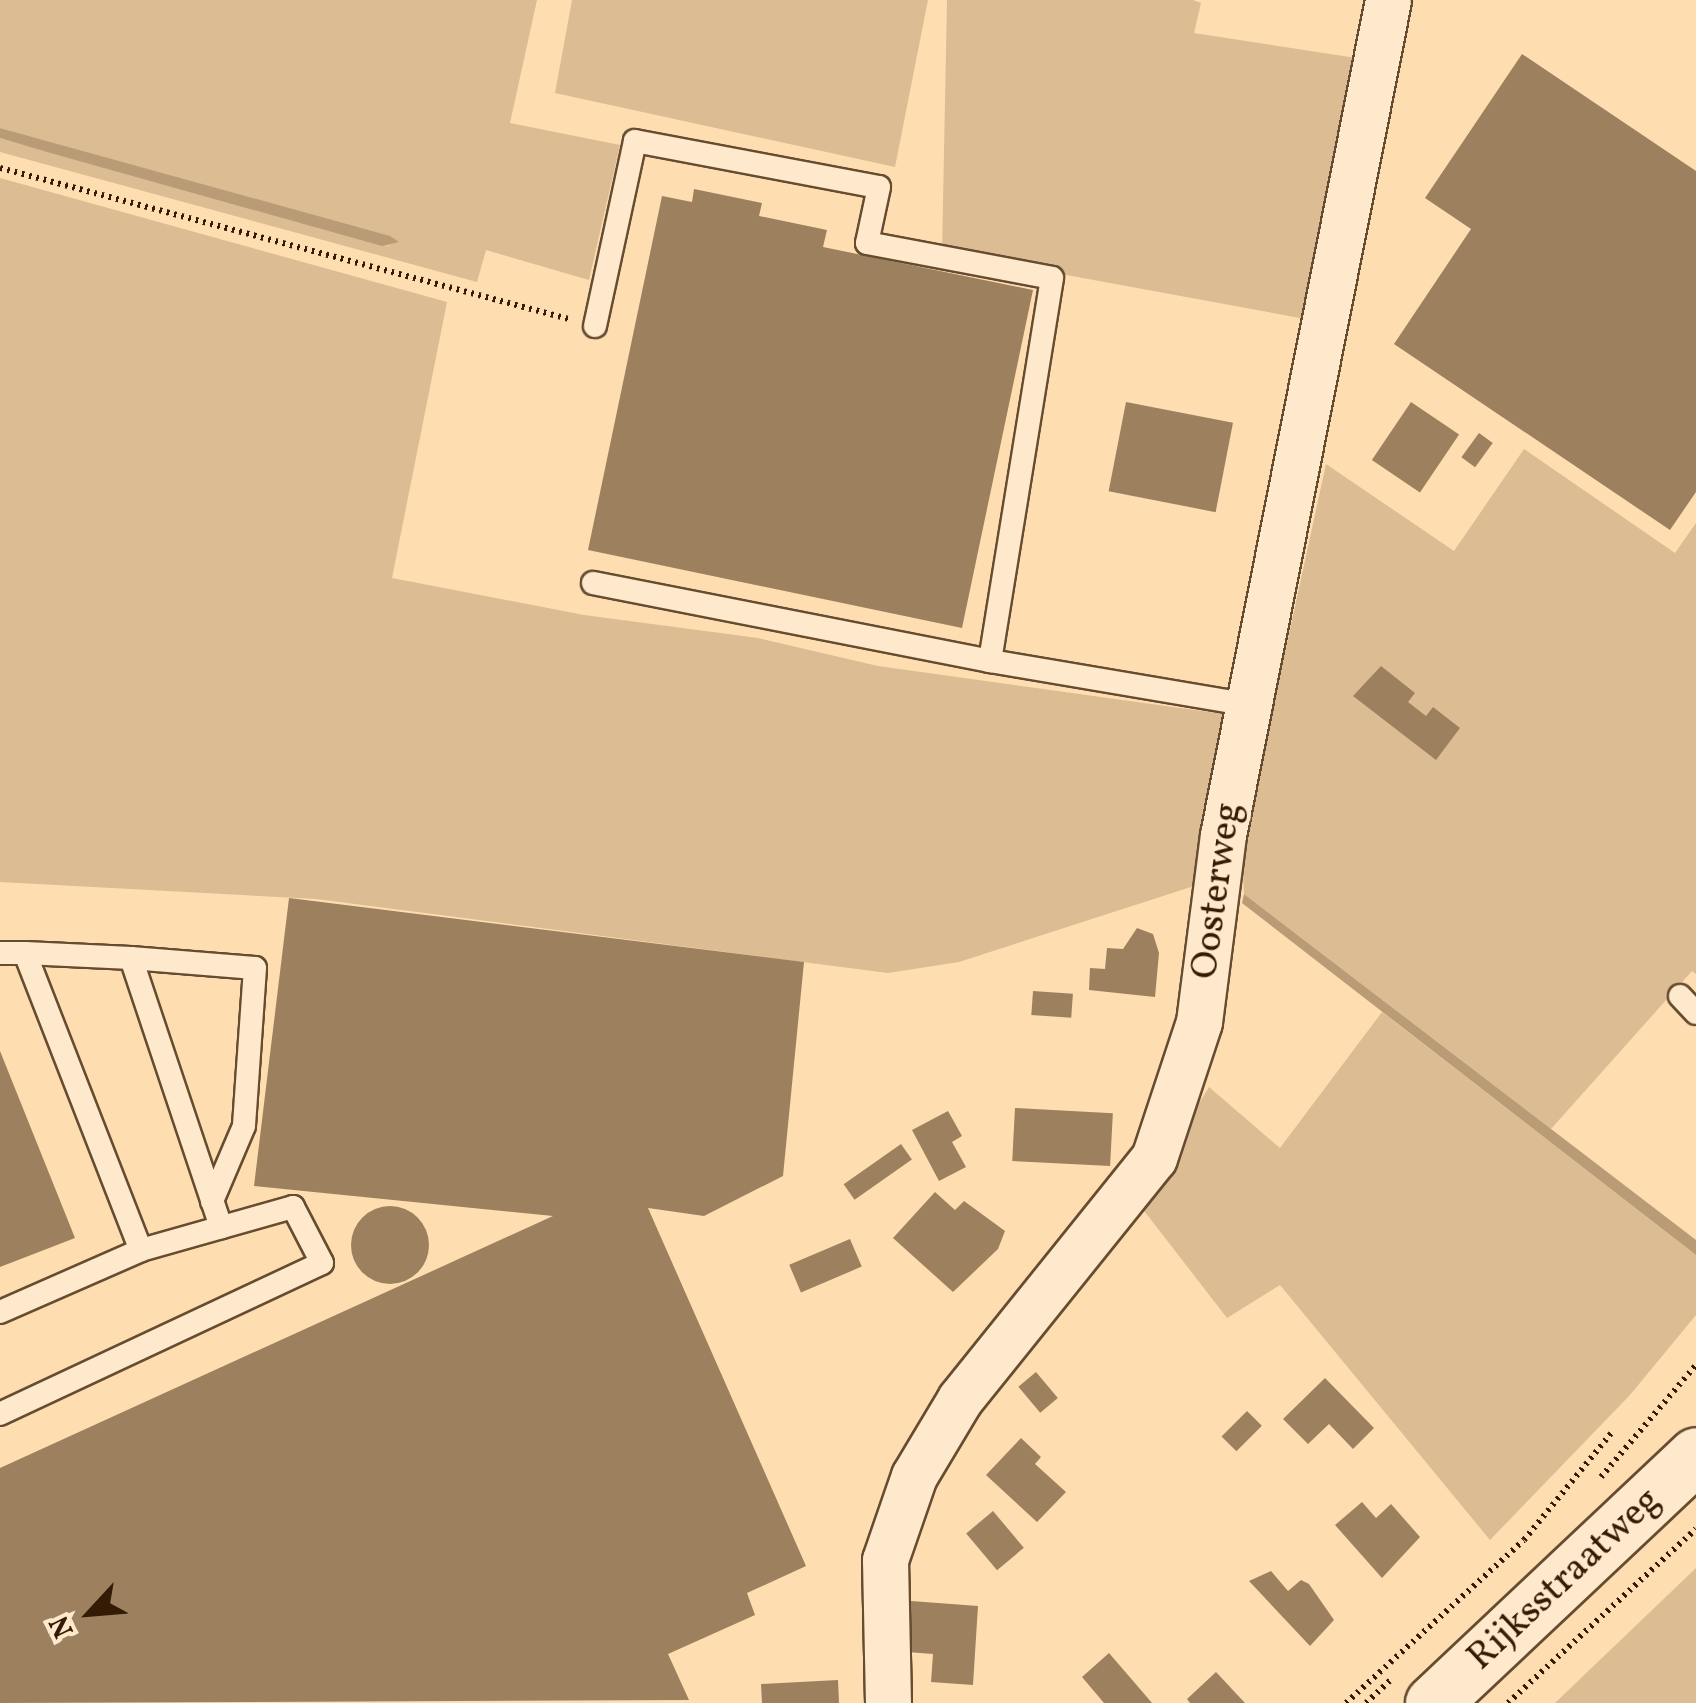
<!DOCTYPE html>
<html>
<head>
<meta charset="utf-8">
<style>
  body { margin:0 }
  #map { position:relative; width:1696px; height:1703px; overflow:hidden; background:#feddb0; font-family:Vollkorn,serif }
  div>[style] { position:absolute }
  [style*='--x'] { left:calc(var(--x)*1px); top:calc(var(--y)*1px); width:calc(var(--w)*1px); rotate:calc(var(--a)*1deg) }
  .green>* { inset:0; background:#dcbc93 }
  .water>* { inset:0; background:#b99b76 }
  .building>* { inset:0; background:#9d805e; transform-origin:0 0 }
  .round { border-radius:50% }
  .path>* { height:6px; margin-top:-3px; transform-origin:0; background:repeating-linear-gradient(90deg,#341b05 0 2.5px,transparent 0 7.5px) }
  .roads { filter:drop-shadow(2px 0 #664c30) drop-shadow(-2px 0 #664c30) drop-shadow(0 2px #664c30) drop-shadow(0 -2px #664c30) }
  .lane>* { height:22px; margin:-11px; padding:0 11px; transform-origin:11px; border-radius:11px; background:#fee9cc }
  .street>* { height:45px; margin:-22.5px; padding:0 22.5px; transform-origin:22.5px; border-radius:22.5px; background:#fee9cc }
  .secondary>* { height:55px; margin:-27.5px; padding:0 27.5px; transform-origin:27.5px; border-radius:27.5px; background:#fee9cc }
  span { translate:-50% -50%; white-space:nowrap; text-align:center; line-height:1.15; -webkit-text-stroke:8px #fee9cc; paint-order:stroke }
  .street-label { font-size:38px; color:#341b05 }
  .north { position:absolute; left:40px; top:1563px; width:100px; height:100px; -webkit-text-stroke:8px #fee9cc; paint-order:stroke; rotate:244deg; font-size:28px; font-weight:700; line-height:40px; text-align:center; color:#341b05 }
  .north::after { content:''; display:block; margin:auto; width:35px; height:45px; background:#341b05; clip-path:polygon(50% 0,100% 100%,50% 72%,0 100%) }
</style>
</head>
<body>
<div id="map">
  <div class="green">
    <i style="clip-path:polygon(0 0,537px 0,510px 123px,620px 145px,589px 280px,486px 250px,477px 282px,0 152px,0 138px,392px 247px,300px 212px,0 128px)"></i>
    <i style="clip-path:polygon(572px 0,928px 0,895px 167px,555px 93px)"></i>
    <i style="clip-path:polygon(947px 0,1193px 0,1201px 3px,1194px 33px,1356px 58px,1311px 320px,942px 252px)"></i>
    <i style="clip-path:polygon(0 178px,447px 302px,392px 578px,584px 615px,758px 638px,878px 666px,1238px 716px,1194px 886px,959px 962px,888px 973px,316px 899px,0 882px)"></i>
    <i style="clip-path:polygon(1524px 449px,1675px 553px,1696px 523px,1696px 974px,1692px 971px,1551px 1129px,1244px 894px,1242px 850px,1326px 464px,1454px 551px)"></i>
    <i style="clip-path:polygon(1382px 1012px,1696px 1255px,1696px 1315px,1630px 1395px,1490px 1540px,1280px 1285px,1227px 1318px,1138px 1203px,1209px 1087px,1280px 1148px)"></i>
    <i style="clip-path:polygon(1696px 1568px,1696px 1703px,1555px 1703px)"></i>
  </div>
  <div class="water">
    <i style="clip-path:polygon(0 128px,390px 236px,399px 242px,382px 246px,47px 152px,0 138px)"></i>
    <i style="clip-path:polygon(1244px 894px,1696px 1240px,1696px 1255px,1242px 903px)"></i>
  </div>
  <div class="building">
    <i style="clip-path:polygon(1522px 54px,1696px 171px,1696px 492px,1670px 530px,1394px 344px,1471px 229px,1425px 198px)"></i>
    <i style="clip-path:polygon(694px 189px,762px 203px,759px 216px,827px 230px,823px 247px,1033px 290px,962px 628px,588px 550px,662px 196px,692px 202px)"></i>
    <i style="left:1126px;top:402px;width:109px;height:91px;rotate:11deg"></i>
    <i style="left:1411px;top:402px;width:58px;height:70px;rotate:34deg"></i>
    <i style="left:1479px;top:433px;width:17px;height:30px;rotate:36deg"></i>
    <i style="clip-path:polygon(1381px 666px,1415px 693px,1408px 702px,1426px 716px,1433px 707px,1460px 728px,1436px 760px,1353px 696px)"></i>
    <i style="clip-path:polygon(289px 898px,804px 962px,783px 1176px,704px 1216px,648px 1208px,806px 1566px,747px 1593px,755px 1615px,668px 1654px,689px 1700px,0 1703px,0 1468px,553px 1216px,254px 1186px)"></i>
    <i style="clip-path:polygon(1137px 928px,1153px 934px,1159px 953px,1155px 997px,1089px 990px,1090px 968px,1105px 969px,1107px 948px,1123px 949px)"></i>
    <i style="left:1033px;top:991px;width:40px;height:24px;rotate:4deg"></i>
    <i style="clip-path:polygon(0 1051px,75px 1238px,0 1267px)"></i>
    <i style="left:1015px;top:1108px;width:98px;height:53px;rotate:3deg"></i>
    <i style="clip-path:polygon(948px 1111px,962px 1136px,952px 1142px,966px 1167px,939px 1181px,912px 1130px)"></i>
    <i style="left:901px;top:1144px;width:19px;height:70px;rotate:55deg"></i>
    <i style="clip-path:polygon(935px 1192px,955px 1210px,964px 1201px,1005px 1231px,998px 1249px,953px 1292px,893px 1238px)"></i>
    <i class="round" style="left:351px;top:1206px;width:78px;height:78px"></i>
    <i style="left:850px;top:1239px;width:30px;height:66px;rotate:67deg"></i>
    <i style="left:1036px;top:1372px;width:34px;height:23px;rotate:50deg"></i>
    <i style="clip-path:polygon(1325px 1378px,1374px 1428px,1353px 1449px,1329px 1424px,1308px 1444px,1283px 1419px)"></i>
    <i style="left:1247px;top:1411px;width:21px;height:36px;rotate:45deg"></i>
    <i style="clip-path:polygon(1021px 1438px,1041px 1457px,1035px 1464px,1066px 1492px,1037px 1522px,986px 1475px)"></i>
    <i style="clip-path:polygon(1362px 1502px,1376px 1518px,1391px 1504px,1420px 1537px,1382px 1578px,1335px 1525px)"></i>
    <i style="left:993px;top:1511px;width:48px;height:35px;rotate:50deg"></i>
    <i style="clip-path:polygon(1271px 1571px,1288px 1591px,1301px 1580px,1309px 1584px,1334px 1620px,1310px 1646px,1249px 1581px)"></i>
    <i style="clip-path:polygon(911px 1601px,978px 1606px,973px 1685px,931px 1682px,933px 1654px,907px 1652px)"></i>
    <i style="clip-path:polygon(1109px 1653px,1140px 1689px,1152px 1703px,1104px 1703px,1082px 1677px)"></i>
    <i style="clip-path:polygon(1216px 1672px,1245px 1703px,1190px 1703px,1187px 1699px)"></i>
    <i style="clip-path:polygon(838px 1680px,839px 1703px,762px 1703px,761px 1684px)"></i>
  </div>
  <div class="path">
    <i style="--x:0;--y:168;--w:589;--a:14.86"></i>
    <i style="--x:1601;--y:1477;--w:147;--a:-49.7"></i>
    <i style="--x:1346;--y:1703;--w:241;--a:-42.5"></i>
    <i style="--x:1524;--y:1540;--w:139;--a:-50.8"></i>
    <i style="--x:1366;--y:1703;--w:34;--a:-43"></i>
    <i style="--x:1508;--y:1703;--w:256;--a:-42.8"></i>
  </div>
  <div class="roads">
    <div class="lane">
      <i style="--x:595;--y:326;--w:189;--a:-77.8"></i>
      <i style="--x:635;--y:141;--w:248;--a:10.7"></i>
      <i style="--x:879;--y:187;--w:57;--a:102.1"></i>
      <i style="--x:867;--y:243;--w:188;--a:10.7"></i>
      <i style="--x:1052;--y:278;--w:388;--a:99.2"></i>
      <i style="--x:990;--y:661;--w:264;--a:9.6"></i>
      <i style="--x:593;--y:583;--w:405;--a:11.1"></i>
      <i style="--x:0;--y:953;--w:25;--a:0"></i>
      <i style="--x:25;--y:953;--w:319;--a:68.7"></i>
      <i style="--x:25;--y:953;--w:106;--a:2.7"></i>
      <i style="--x:131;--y:958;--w:284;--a:71.5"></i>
      <i style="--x:131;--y:958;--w:124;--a:4.6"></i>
      <i style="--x:255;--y:968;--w:158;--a:94"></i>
      <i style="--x:244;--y:1126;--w:82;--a:113.1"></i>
      <i style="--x:1680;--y:996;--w:23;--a:47"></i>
      <i style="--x:0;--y:1312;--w:154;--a:-23.7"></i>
      <i style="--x:141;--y:1250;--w:158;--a:-15.8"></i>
      <i style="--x:293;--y:1207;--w:63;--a:62.6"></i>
      <i style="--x:322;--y:1263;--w:356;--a:154.9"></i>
    </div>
    <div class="street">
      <i style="--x:888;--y:1703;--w:143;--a:-91.2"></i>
      <i style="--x:885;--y:1560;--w:89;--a:-71"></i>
      <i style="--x:914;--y:1476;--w:90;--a:-59.1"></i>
      <i style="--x:960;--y:1399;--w:309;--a:-51.2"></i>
      <i style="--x:1154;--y:1158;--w:143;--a:-71.7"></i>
      <i style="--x:1199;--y:1022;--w:189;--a:-82.7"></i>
      <i style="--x:1223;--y:835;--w:851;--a:-78.82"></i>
    </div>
    <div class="secondary">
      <i style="--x:1433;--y:1703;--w:361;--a:-43.3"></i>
    </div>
  </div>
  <div class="street-label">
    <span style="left:1218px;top:891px;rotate:-82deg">Oosterweg</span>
    <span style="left:1565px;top:1580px;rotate:-43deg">Rijksstraatweg</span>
  </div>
  <div class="north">N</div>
</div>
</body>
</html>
